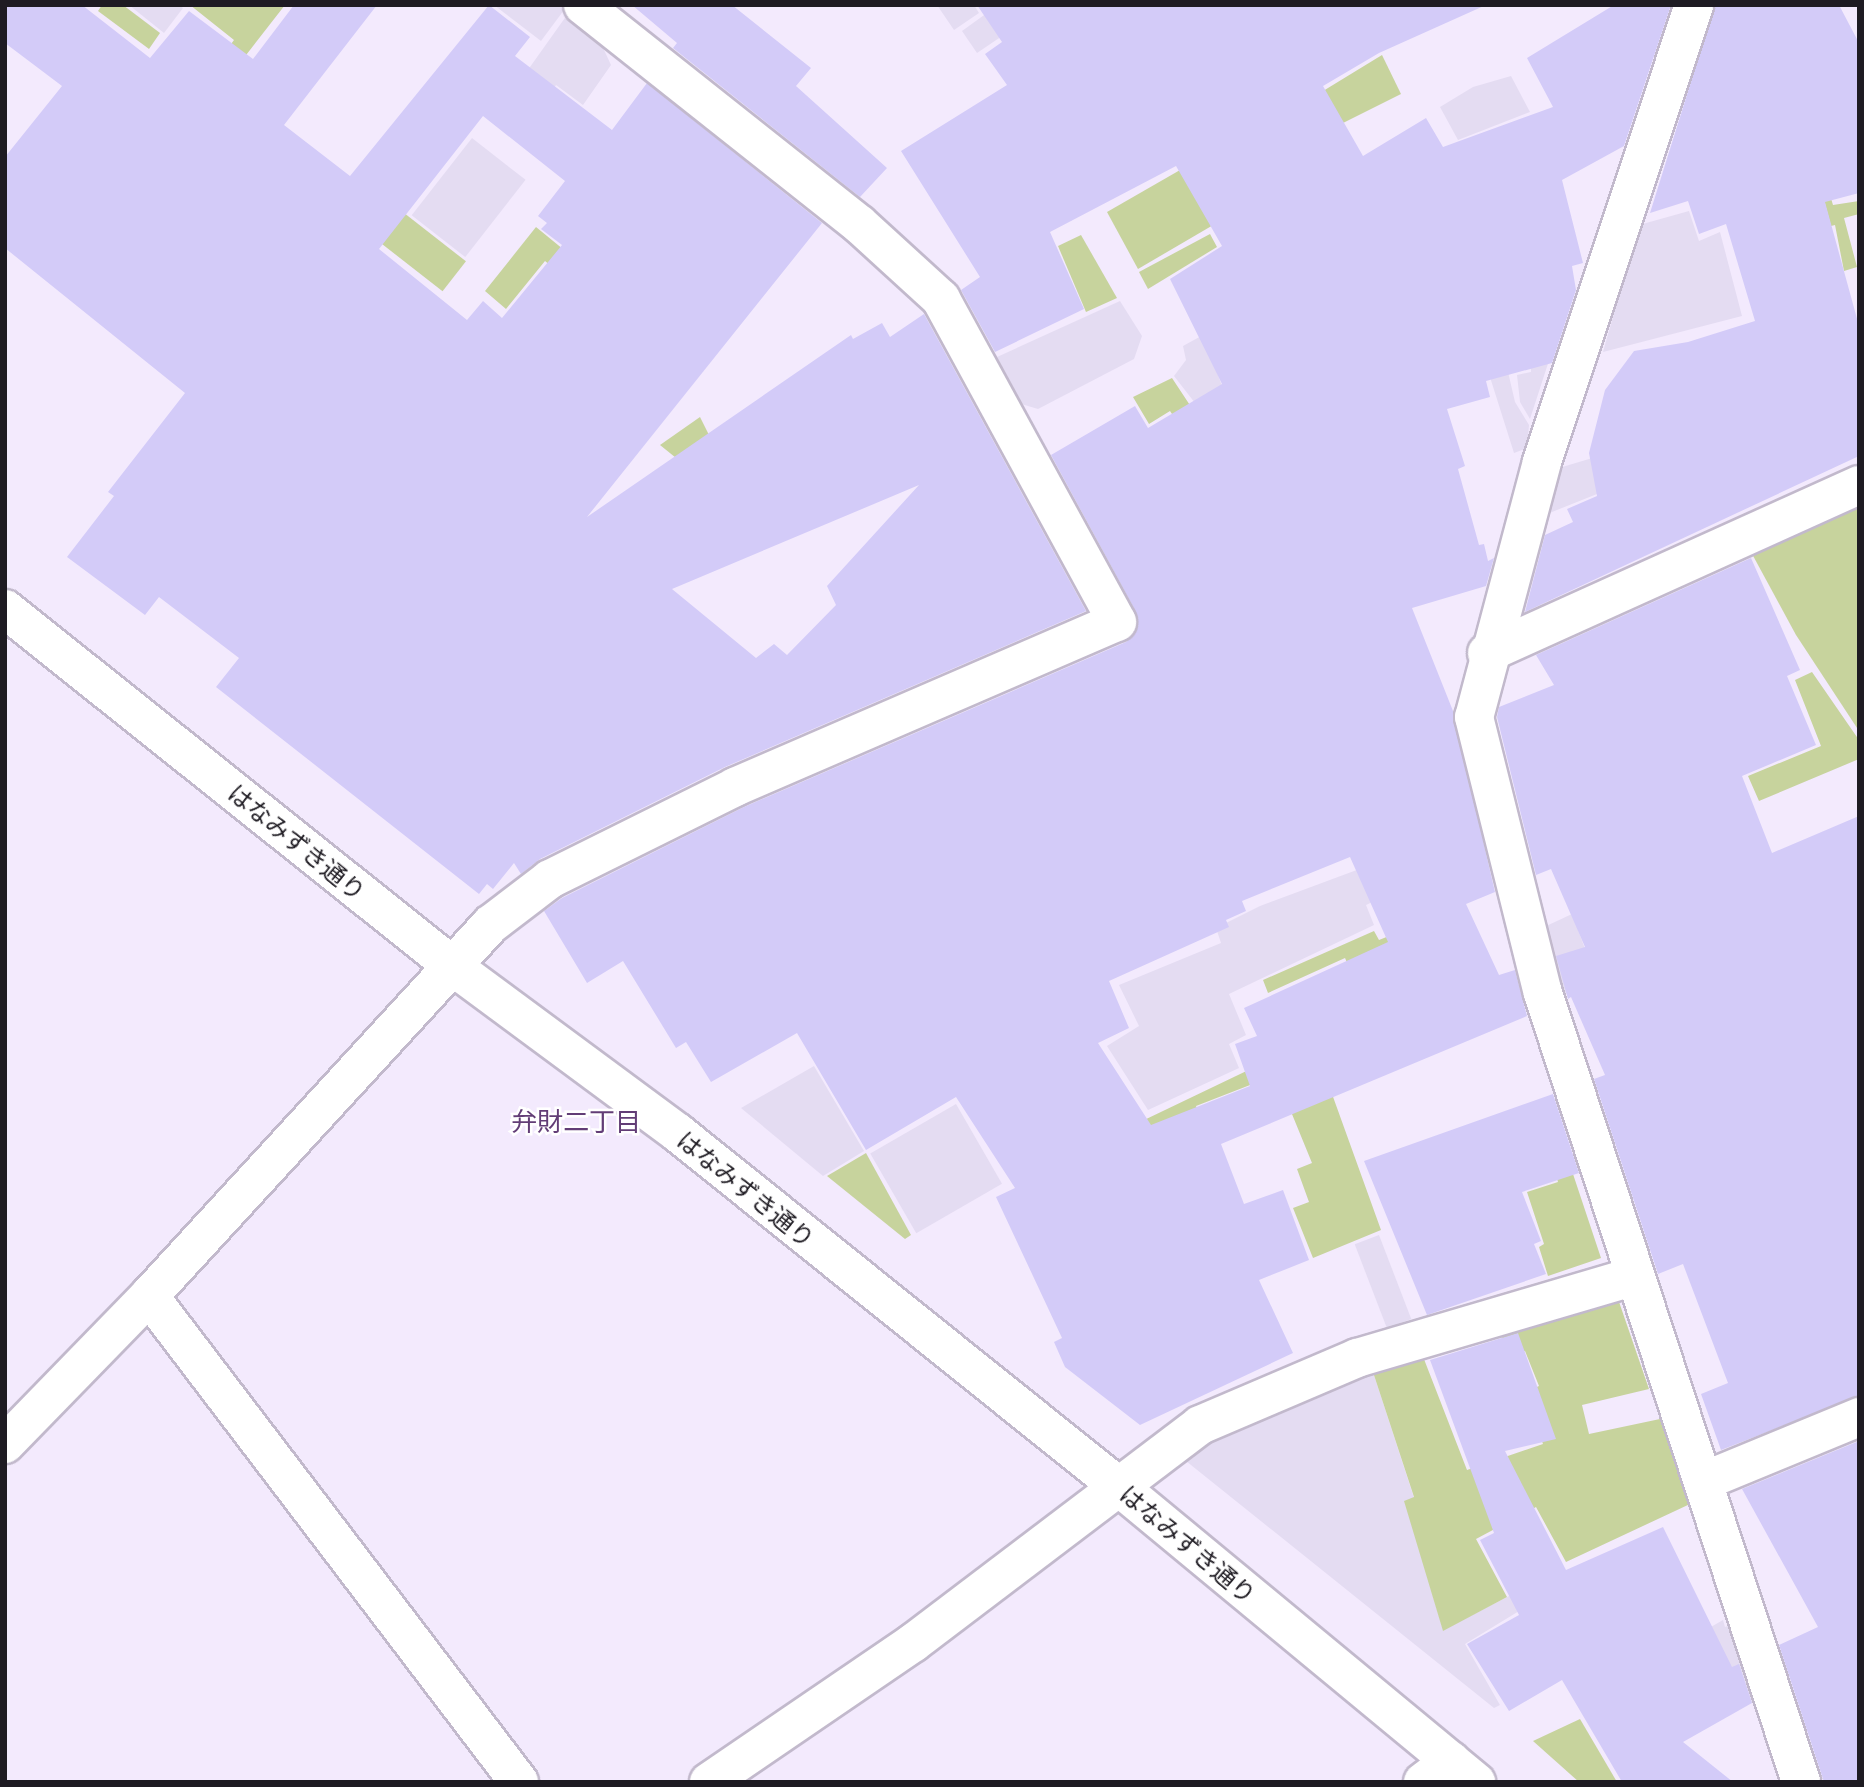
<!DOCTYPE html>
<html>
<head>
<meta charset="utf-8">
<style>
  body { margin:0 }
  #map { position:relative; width:1864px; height:1787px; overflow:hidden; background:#f3eafd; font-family:Barlow,"Noto Sans JP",sans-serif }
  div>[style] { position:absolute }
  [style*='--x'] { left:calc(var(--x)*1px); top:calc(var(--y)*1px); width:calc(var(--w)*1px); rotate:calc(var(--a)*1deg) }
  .industrial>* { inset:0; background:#e4dcf2; transform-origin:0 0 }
  .green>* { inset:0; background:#c7d39d; transform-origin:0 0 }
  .building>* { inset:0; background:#d3cbf8 }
  .roads { filter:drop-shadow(2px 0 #c2b9cc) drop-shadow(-2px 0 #c2b9cc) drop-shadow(0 2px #c2b9cc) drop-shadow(0 -2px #c2b9cc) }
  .street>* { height:38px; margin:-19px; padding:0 19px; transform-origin:19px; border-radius:19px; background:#fff }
  .secondary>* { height:38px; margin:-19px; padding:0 19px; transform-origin:19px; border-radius:19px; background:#fff }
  span { translate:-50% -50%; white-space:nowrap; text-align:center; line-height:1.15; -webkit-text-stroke:5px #fff; paint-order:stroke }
  .street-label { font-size:24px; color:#1e1b22 }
  .neighbourhood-label { font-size:26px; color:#623d76 }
  .frame { position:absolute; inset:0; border:7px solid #1e1b22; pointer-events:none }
</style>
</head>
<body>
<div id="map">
  <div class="industrial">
    <i style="clip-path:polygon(129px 5px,179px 5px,183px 8px,164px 33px)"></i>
    <i style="clip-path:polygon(494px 5px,558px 5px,564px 10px,541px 41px)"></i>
    <i style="clip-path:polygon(937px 5px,974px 5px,979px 13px,954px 30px)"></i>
    <i style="clip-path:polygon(998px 5px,1045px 7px,977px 53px,962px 31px)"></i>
    <i style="clip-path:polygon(567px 15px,598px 37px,611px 65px,583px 105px,556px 85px,551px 93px,525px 74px)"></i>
    <i style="clip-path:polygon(1511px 76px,1530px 112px,1458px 140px,1440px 107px,1473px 87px)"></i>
    <i style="left:472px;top:138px;width:68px;height:98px;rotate:38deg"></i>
    <i style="clip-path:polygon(1689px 211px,1699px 241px,1720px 232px,1742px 316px,1603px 352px,1639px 225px)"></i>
    <i style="clip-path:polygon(1482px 260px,1515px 402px,1529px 425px,1527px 448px,1514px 453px,1483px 355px)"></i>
    <i style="clip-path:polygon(1120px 301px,1142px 336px,1134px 359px,1038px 409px,1018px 403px,997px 357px)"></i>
    <i style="clip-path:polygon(1203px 335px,1228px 402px,1202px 412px,1174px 376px,1186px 360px,1183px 346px)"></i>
    <i style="clip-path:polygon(1556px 339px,1530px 419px,1520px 402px,1517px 375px,1531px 372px,1530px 345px)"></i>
    <i style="clip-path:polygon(1619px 450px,1602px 492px,1547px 514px,1559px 468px)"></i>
    <i style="clip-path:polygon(1467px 829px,1476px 853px,1366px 905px,1374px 925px,1229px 994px,1246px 1035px,1229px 1044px,1239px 1068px,1148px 1110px,1107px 1046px,1139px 1026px,1119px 985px,1221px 943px,1216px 928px,1260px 906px)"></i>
    <i style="clip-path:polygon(1572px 914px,1597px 981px,1563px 995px,1542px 928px)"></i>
    <i style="clip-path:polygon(814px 1066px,864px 1151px,823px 1176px,741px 1108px)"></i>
    <i style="left:956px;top:1104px;width:92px;height:99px;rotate:60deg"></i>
    <i style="left:1379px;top:1235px;width:90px;height:26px;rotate:69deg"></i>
    <i style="clip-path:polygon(1372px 1369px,1414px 1498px,1405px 1501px,1443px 1630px,1515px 1593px,1524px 1608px,1465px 1644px,1500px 1705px,1494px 1708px,1181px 1457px,1239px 1423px)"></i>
    <i style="clip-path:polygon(1723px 1620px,1725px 1627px,1733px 1624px,1757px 1701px,1751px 1703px,1697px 1635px)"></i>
  </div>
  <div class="green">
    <i style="clip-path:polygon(102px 5px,123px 5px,160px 33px,149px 49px,98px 11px)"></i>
    <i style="clip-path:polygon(190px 5px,285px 5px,229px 77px,215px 66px,234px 40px)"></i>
    <i style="clip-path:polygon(1382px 55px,1401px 94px,1329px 130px,1310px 99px)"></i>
    <i style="clip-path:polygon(1194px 162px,1244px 207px,1138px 269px,1107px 212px)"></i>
    <i style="left:358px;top:177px;width:137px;height:38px;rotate:38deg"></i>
    <i style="clip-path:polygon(1826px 182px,1833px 205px,1859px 201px,1859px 214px,1844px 218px,1857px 267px,1844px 271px,1835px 225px,1831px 226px,1824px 200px)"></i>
    <i style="clip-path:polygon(536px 227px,641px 313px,618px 321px,545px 261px,506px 309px,485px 291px)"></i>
    <i style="clip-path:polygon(1210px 234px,1217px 247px,1148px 289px,1139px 272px)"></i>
    <i style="clip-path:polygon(1081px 235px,1117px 298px,1086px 312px,1058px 246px)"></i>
    <i style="clip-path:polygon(1172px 378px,1205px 428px,1190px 441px,1170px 411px,1149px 424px,1133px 397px)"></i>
    <i style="clip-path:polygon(700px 417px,727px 471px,686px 466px,660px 445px)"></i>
    <i style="clip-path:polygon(1859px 501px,1859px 731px,1796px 635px,1751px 552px)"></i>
    <i style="clip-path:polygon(1812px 672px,1859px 740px,1859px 759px,1759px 801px,1748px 776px,1821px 746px,1795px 680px)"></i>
    <i style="clip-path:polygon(1374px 931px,1379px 940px,1389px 936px,1412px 988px,1367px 1008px,1345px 958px,1268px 993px,1263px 980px)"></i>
    <i style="clip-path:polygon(1288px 1051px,1323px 1069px,1381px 1230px,1313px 1258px,1293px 1208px,1309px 1202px,1297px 1169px,1312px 1163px,1276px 1075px,1196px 1106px,1205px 1130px,1092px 1145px)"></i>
    <i style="clip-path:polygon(866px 1153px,911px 1235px,905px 1239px,827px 1176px)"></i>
    <i style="clip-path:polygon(1567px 1156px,1601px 1258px,1548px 1276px,1539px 1247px,1544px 1244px,1527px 1192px,1558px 1182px,1552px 1161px)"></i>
    <i style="clip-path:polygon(1617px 1296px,1649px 1389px,1582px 1405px,1589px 1434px,1660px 1419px,1690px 1504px,1566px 1562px,1536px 1507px,1476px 1539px,1507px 1597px,1443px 1631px,1404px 1501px,1414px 1497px,1372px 1369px,1422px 1354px,1467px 1470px,1543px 1444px,1524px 1393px,1539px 1386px,1525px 1351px,1509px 1356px,1501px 1334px)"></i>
    <i style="clip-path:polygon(1580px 1719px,1617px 1782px,1579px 1782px,1533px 1741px)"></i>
  </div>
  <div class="building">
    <i style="clip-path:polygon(evenodd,5px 5px,82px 5px,150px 58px,189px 11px,253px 59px,294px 5px,377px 5px,284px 125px,350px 176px,489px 5px,530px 37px,515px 56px,612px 130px,647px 83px,822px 223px,587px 517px,851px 335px,853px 339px,882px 323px,890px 337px,924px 314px,1086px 611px,725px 767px,540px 859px,521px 874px,514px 863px,493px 889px,487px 884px,479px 894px,216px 687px,239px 658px,159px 597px,145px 615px,67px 557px,114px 496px,108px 492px,185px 393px,5px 248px,5px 157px,62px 86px,5px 43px,5px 5px,483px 116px,565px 181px,538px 216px,547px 223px,541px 229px,562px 245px,502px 318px,483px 301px,467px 320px,379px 249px,483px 116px,5px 5px,919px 485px,827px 586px,836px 605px,787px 655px,774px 644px,756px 658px,672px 589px,919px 485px)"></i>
    <i style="clip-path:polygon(632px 5px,732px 5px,811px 68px,796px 86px,887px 168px,860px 197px,673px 48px,677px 43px)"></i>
    <i style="clip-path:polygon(evenodd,977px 5px,1486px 5px,1379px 53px,1323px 86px,1363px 156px,1426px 118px,1443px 147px,1553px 107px,1527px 58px,1614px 5px,1671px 5px,1624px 146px,1562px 180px,1583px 263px,1572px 266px,1576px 290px,1552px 363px,1486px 381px,1490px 397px,1447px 409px,1465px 466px,1458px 469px,1479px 545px,1484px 544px,1488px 561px,1494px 558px,1486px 586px,1412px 608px,1453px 711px,1495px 892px,1466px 904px,1499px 975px,1515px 970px,1527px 1016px,1221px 1144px,1244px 1204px,1283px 1190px,1309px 1260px,1259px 1280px,1293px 1353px,1140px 1425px,1065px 1367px,1054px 1342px,1062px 1338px,996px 1197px,1015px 1188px,956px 1097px,866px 1150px,797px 1033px,711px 1082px,686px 1042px,676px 1048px,623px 961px,587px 983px,544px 911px,562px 898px,744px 807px,1126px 642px,1135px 634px,1136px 612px,1051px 455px,1135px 406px,1148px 428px,1222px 384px,1170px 279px,1222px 246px,1176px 166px,1050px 232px,1084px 309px,995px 352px,961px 290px,980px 277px,901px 151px,1007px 85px,985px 54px,1002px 42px,977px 5px,1350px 857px,1388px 942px,1244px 1008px,1257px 1036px,1235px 1044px,1250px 1086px,1151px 1125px,1098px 1043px,1129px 1028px,1109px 981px,1229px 927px,1226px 920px,1246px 911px,1242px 901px,1350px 857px)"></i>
    <i style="clip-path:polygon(1715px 5px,1839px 5px,1859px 43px,1859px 193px,1825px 202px,1859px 326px,1859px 456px,1525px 612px,1545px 535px,1573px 522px,1567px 509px,1597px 496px,1589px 453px,1605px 390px,1634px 351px,1688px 342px,1755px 321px,1726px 224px,1699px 234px,1688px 201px,1650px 213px)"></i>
    <i style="clip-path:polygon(1751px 558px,1800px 670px,1787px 676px,1816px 745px,1742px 776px,1772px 853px,1859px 816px,1859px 1396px,1721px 1450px,1701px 1394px,1728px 1383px,1683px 1264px,1658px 1274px,1594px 1079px,1605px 1075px,1571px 997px,1568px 999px,1556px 956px,1585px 947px,1551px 869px,1536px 875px,1497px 717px,1499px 707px,1554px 685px,1536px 655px)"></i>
    <i style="clip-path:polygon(1553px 1094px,1579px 1173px,1522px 1192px,1541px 1241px,1534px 1244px,1546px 1274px,1427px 1315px,1364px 1161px)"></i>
    <i style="clip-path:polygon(1518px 1333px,1556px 1439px,1505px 1451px,1566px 1570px,1663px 1527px,1732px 1667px,1739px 1664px,1752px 1703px,1683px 1742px,1733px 1782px,1622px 1782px,1562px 1680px,1509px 1711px,1467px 1644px,1519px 1615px,1480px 1540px,1494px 1533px,1430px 1360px)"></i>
    <i style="clip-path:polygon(1859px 1441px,1859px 1782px,1824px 1782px,1779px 1645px,1818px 1627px,1742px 1489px)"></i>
  </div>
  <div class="roads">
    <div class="street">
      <i style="--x:1694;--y:5;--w:482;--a:108.4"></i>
      <i style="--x:1542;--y:462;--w:264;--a:104.9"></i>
      <i style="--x:1474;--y:717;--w:284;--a:76"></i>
      <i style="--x:1543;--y:993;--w:830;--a:71.89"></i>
      <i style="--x:1487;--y:653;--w:408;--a:-24.3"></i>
      <i style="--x:149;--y:1296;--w:611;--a:52.72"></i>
      <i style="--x:5;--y:1444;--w:206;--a:-45.8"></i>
      <i style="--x:149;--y:1296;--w:505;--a:-47.41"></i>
      <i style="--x:491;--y:924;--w:74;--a:-37.3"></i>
      <i style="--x:550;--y:879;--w:207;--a:-26.4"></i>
      <i style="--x:735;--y:787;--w:416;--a:-23.4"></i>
      <i style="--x:1117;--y:622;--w:368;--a:-118.6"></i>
      <i style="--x:941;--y:299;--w:111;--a:-137.6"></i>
      <i style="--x:859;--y:224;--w:352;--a:-141.6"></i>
      <i style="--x:1704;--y:1481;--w:168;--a:-22.4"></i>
      <i style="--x:709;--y:1782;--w:247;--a:-34.3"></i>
      <i style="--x:913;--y:1643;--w:360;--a:-37.2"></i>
      <i style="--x:1200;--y:1425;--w:171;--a:-23.1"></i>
      <i style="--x:1357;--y:1358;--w:288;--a:-16.4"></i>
      <i style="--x:1423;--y:1782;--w:35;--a:-37"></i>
    </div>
    <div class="secondary">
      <i style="--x:5;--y:609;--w:576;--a:38.58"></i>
      <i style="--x:455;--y:968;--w:277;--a:36.5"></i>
      <i style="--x:678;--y:1133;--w:564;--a:38.74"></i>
      <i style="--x:1118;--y:1486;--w:465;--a:39.6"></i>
    </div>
  </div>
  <div class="street-label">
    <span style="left:297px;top:842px;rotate:39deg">はなみずき通り</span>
    <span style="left:746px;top:1189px;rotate:39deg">はなみずき通り</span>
    <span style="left:1188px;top:1544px;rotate:40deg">はなみずき通り</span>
  </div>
  <div class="neighbourhood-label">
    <span style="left:576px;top:1121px">弁財二丁目</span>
  </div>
  <div class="frame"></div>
</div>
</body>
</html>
